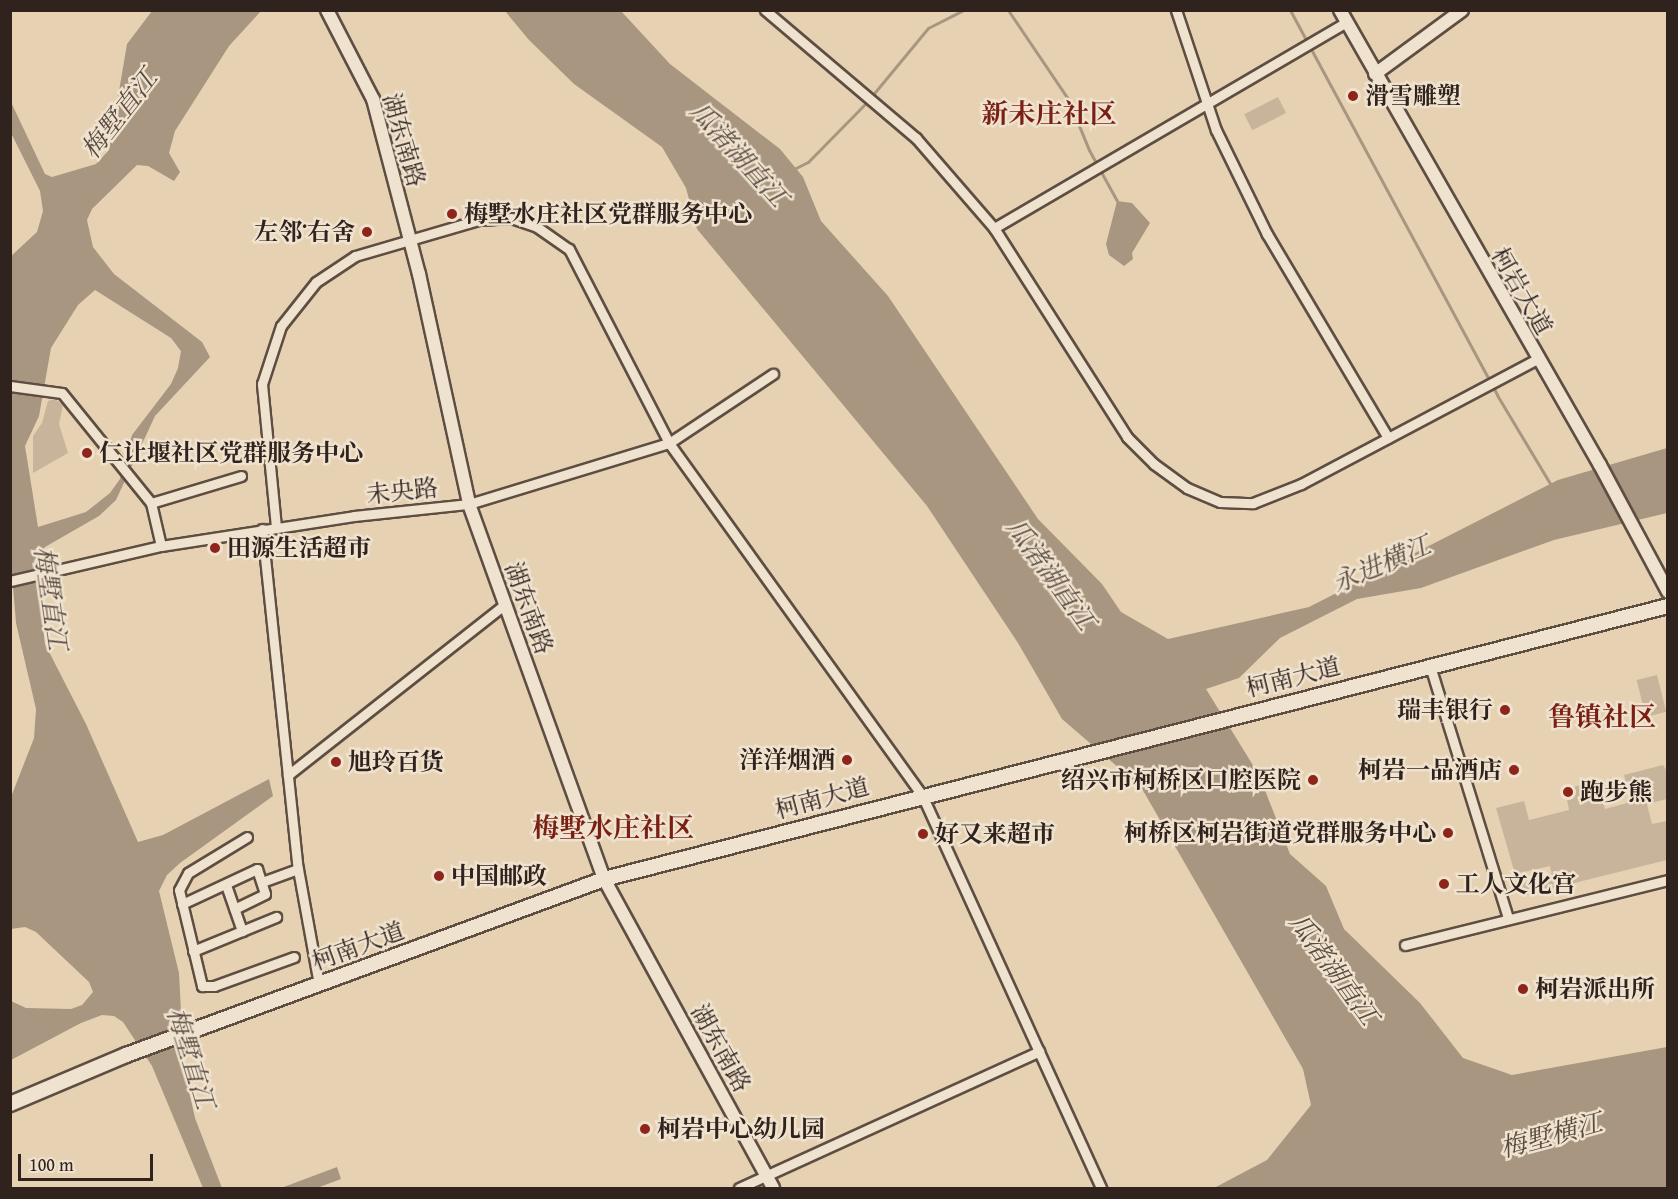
<!DOCTYPE html>
<html>
<head>
<meta charset="utf-8">
<style>
  body { margin:0 }
  #map { position:relative; width:1678px; height:1199px; overflow:hidden; background:#e6d2b3; font-family:"Gentium Book Plus","Noto Serif SC",serif }
  div>[style] { position:absolute }
  [style*='--x'] { left:calc(var(--x)*1px); top:calc(var(--y)*1px); width:calc(var(--w)*1px); rotate:calc(var(--a)*1deg) }
  .green>* { inset:0; background:#c7b49a; transform-origin:0 0 }
  .water>* { inset:0; background:#a89680 }
  .stream>* { height:3px; margin:-1.5px; padding:0 1.5px; transform-origin:1.5px; border-radius:1.5px; background:#a89680 }
  .roads { filter:drop-shadow(2px 0 #5e4e42) drop-shadow(-2px 0 #5e4e42) drop-shadow(0 2px #5e4e42) drop-shadow(0 -2px #5e4e42) }
  .minor>* { height:9px; margin:-4.5px; padding:0 4.5px; transform-origin:4.5px; border-radius:4.5px; background:#efe2ce }
  .tertiary>* { height:12px; margin:-6px; padding:0 6px; transform-origin:6px; border-radius:6px; background:#efe2ce }
  .secondary>* { height:14px; margin:-7px; padding:0 7px; transform-origin:7px; border-radius:7px; background:#efe2ce }
  .dots>* { width:16px; height:16px; translate:-50% -50%; box-sizing:border-box; border:3px solid #efe2ce; border-radius:50% }
  span { translate:-50% -50%; white-space:nowrap; text-align:center; line-height:1.15; -webkit-text-stroke:5px #efe2ce; paint-order:stroke }
  .poi-label { font-size:24px; color:#30221d; font-weight:700 }
  .left { translate:0 -50%; text-align:left }
  .right { translate:-100% -50%; text-align:right }
  .street-label { font-size:24px; color:#30221d }
  .water-label { font-size:26px; color:#5a4b40; font-style:italic }
  .quarter-label { font-size:27px; color:#7a1f14; font-weight:700 }
  .frame { position:absolute; inset:0; border:12px solid #30221d; pointer-events:none }
  .scale { position:absolute; left:18px; top:1154px; width:135px; height:27px; box-sizing:border-box; border:3px solid #30221d; border-top:0; padding-left:8px; font-size:18px; line-height:21px; white-space:nowrap; color:#30221d; -webkit-text-stroke:4px #efe2ce; paint-order:stroke }
</style>
</head>
<body>
<div id="map">
  <div class="green">
    <i style="left:1278px;top:97px;width:18px;height:38px;rotate:63deg"></i>
    <i style="clip-path:polygon(55px 399px,63px 405px,59px 424px,68px 453px,33px 473px,33px 436px,42px 423px,48px 401px)"></i>
    <i style="left:1657px;top:675px;width:38px;height:21px;rotate:76deg"></i>
    <i style="clip-path:polygon(1663px 765px,1667px 771px,1667px 799px,1647px 804px,1652px 824px,1667px 821px,1667px 860px,1522px 896px,1518px 885px,1552px 876px,1550px 866px,1515px 874px,1496px 808px,1524px 801px,1529px 820px,1569px 810px,1565px 789px,1597px 781px,1605px 809px,1631px 802px,1624px 775px)"></i>
  </div>
  <div class="water">
    <i style="clip-path:polygon(evenodd,152px 11px,261px 11px,229px 46px,175px 131px,169px 153px,180px 172px,174px 181px,148px 166px,137px 165px,92px 209px,87px 220px,93px 247px,114px 274px,202px 342px,210px 357px,155px 416px,116px 500px,99px 516px,45px 547px,35px 562px,45px 644px,86px 724px,138px 842px,163px 835px,269px 779px,273px 796px,180px 863px,167px 875px,159px 891px,179px 973px,184px 1069px,195px 1118px,222px 1188px,203px 1188px,152px 1066px,123px 1022px,114px 1016px,102px 1015px,81px 1023px,11px 1060px,11px 1001px,26px 1008px,71px 1009px,82px 1005px,93px 992px,89px 982px,36px 932px,25px 927px,11px 929px,11px 797px,34px 738px,36px 709px,16px 623px,11px 563px,10px 257px,37px 232px,43px 211px,40px 191px,11px 133px,10px 100px,45px 174px,52px 177px,96px 164px,109px 150px,127px 44px,152px 11px,95px 290px,171px 338px,181px 351px,178px 368px,171px 384px,132px 435px,120px 479px,110px 493px,86px 512px,38px 527px,25px 446px,39px 416px,51px 348px,78px 305px,95px 290px)"></i>
    <i style="clip-path:polygon(505px 11px,621px 11px,670px 64px,780px 149px,803px 177px,821px 221px,888px 296px,1038px 519px,1102px 584px,1121px 612px,1168px 639px,1309px 607px,1558px 480px,1667px 448px,1667px 513px,1554px 540px,1421px 588px,1357px 599px,1280px 638px,1239px 678px,1206px 689px,1259px 775px,1290px 854px,1326px 886px,1344px 929px,1420px 1003px,1463px 1058px,1512px 1075px,1667px 1047px,1667px 1188px,1214px 1188px,1267px 1160px,1311px 1105px,1303px 1069px,1141px 787px,1062px 719px,1018px 643px,927px 506px,697px 229px,686px 188px,662px 147px,574px 84px,529px 40px)"></i>
    <i style="clip-path:polygon(1117px 201px,1132px 203px,1150px 223px,1132px 253px,1133px 259px,1124px 266px,1109px 255px,1106px 244px)"></i>
    <i style="clip-path:polygon(337px 1167px,341px 1179px,317px 1188px,281px 1188px)"></i>
  </div>
  <div class="stream">
    <i style="--x:1008;--y:10;--w:107;--a:56"></i>
    <i style="--x:1068;--y:99;--w:55;--a:67.6"></i>
    <i style="--x:1089;--y:150;--w:58;--a:61.2"></i>
    <i style="--x:1290;--y:10;--w:437;--a:61.7"></i>
    <i style="--x:1497;--y:395;--w:107;--a:59.1"></i>
    <i style="--x:794;--y:169;--w:16;--a:-27"></i>
    <i style="--x:808;--y:162;--w:83;--a:-45.5"></i>
    <i style="--x:866;--y:103;--w:97;--a:-50.4"></i>
    <i style="--x:928;--y:28;--w:39;--a:-27"></i>
  </div>
  <div class="roads">
    <div class="minor">
      <i style="--x:765;--y:10;--w:198;--a:40.3"></i>
      <i style="--x:916;--y:138;--w:119;--a:49.1"></i>
      <i style="--x:994;--y:228;--w:248;--a:57.5"></i>
      <i style="--x:1127;--y:437;--w:38;--a:45"></i>
      <i style="--x:1154;--y:464;--w:41;--a:36"></i>
      <i style="--x:1187;--y:488;--w:36;--a:23"></i>
      <i style="--x:1220;--y:502;--w:33;--a:2"></i>
      <i style="--x:1253;--y:503;--w:52;--a:-21.6"></i>
      <i style="--x:1301;--y:484;--w:267;--a:-27.9"></i>
      <i style="--x:1176;--y:10;--w:126;--a:71.6"></i>
      <i style="--x:1216;--y:130;--w:116;--a:63.9"></i>
      <i style="--x:1267;--y:234;--w:237;--a:59.3"></i>
      <i style="--x:994;--y:228;--w:408;--a:-30.3"></i>
      <i style="--x:10;--y:386;--w:52;--a:7.7"></i>
      <i style="--x:62;--y:393;--w:141;--a:51"></i>
      <i style="--x:151;--y:503;--w:44;--a:76.9"></i>
      <i style="--x:151;--y:503;--w:94;--a:-16.7"></i>
      <i style="--x:276;--y:527;--w:144;--a:-95.6"></i>
      <i style="--x:262;--y:384;--w:61;--a:-71.9"></i>
      <i style="--x:281;--y:326;--w:56;--a:-51.5"></i>
      <i style="--x:316;--y:282;--w:47;--a:-33.7"></i>
      <i style="--x:355;--y:256;--w:128;--a:-16.3"></i>
      <i style="--x:478;--y:220;--w:33;--a:-3"></i>
      <i style="--x:511;--y:218;--w:28;--a:19"></i>
      <i style="--x:537;--y:227;--w:39;--a:35"></i>
      <i style="--x:569;--y:249;--w:218;--a:62.7"></i>
      <i style="--x:669;--y:443;--w:433;--a:54.3"></i>
      <i style="--x:922;--y:795;--w:432;--a:65.5"></i>
      <i style="--x:262;--y:529;--w:342;--a:84"></i>
      <i style="--x:298;--y:869;--w:117;--a:79.7"></i>
      <i style="--x:10;--y:581;--w:155;--a:-13.1"></i>
      <i style="--x:161;--y:546;--w:195;--a:-8.8"></i>
      <i style="--x:354;--y:516;--w:116;--a:-6"></i>
      <i style="--x:469;--y:504;--w:209;--a:-17"></i>
      <i style="--x:669;--y:443;--w:125;--a:-33.6"></i>
      <i style="--x:1430;--y:666;--w:264;--a:72.8"></i>
      <i style="--x:288;--y:775;--w:276;--a:-38.2"></i>
      <i style="--x:247;--y:837;--w:69;--a:148.6"></i>
      <i style="--x:188;--y:873;--w:19;--a:118"></i>
      <i style="--x:179;--y:890;--w:99;--a:76.5"></i>
      <i style="--x:202;--y:986;--w:12;--a:0"></i>
      <i style="--x:214;--y:986;--w:85;--a:-19.9"></i>
      <i style="--x:262;--y:882;--w:38;--a:-20"></i>
      <i style="--x:226;--y:885;--w:49;--a:70.8"></i>
      <i style="--x:182;--y:904;--w:83;--a:-25"></i>
      <i style="--x:257;--y:869;--w:26;--a:72"></i>
      <i style="--x:265;--y:894;--w:34;--a:154"></i>
      <i style="--x:1405;--y:945;--w:271;--a:-13.9"></i>
      <i style="--x:193;--y:951;--w:90;--a:-22.3"></i>
      <i style="--x:739;--y:1188;--w:330;--a:-24.5"></i>
    </div>
    <div class="tertiary">
      <i style="--x:327;--y:10;--w:100;--a:62.7"></i>
      <i style="--x:373;--y:99;--w:181;--a:75.3"></i>
      <i style="--x:419;--y:274;--w:235;--a:77.7"></i>
      <i style="--x:469;--y:504;--w:399;--a:70.2"></i>
      <i style="--x:604;--y:879;--w:352;--a:61.3"></i>
      <i style="--x:1340;--y:10;--w:524;--a:60.26"></i>
      <i style="--x:1600;--y:465;--w:144;--a:61.8"></i>
      <i style="--x:1375;--y:74;--w:108;--a:-36.3"></i>
    </div>
    <div class="secondary">
      <i style="--x:10;--y:1104;--w:126;--a:-22.9"></i>
      <i style="--x:126;--y:1055;--w:509;--a:-20.21"></i>
      <i style="--x:604;--y:879;--w:1098;--a:-14.39"></i>
    </div>
  </div>
  <div class="dots">
    <i style="left:1353px;top:96px;background:#8f2418"></i>
    <i style="left:452px;top:214px;background:#8f2418"></i>
    <i style="left:367px;top:232px;background:#8f2418"></i>
    <i style="left:87px;top:453px;background:#8f2418"></i>
    <i style="left:215px;top:548px;background:#8f2418"></i>
    <i style="left:1505px;top:710px;background:#8f2418"></i>
    <i style="left:847px;top:760px;background:#8f2418"></i>
    <i style="left:336px;top:762px;background:#8f2418"></i>
    <i style="left:1514px;top:770px;background:#8f2418"></i>
    <i style="left:1313px;top:780px;background:#8f2418"></i>
    <i style="left:1568px;top:792px;background:#8f2418"></i>
    <i style="left:1448px;top:833px;background:#8f2418"></i>
    <i style="left:923px;top:834px;background:#8f2418"></i>
    <i style="left:439px;top:876px;background:#8f2418"></i>
    <i style="left:1444px;top:884px;background:#8f2418"></i>
    <i style="left:1523px;top:989px;background:#8f2418"></i>
    <i style="left:645px;top:1129px;background:#8f2418"></i>
  </div>
  <div class="poi-label">
    <span class="left" style="left:1365px;top:96px">滑雪雕塑</span>
    <span class="left" style="left:464px;top:214px">梅墅水庄社区党群服务中心</span>
    <span class="right" style="left:355px;top:232px">左邻˙右舍</span>
    <span class="left" style="left:99px;top:453px">仁让堰社区党群服务中心</span>
    <span class="left" style="left:227px;top:548px">田源生活超市</span>
    <span class="right" style="left:1493px;top:710px">瑞丰银行</span>
    <span class="right" style="left:835px;top:760px">洋洋烟酒</span>
    <span class="left" style="left:348px;top:762px">旭玲百货</span>
    <span class="right" style="left:1502px;top:770px">柯岩一品酒店</span>
    <span class="right" style="left:1301px;top:780px">绍兴市柯桥区口腔医院</span>
    <span class="left" style="left:1580px;top:792px">跑步熊</span>
    <span class="right" style="left:1436px;top:833px">柯桥区柯岩街道党群服务中心</span>
    <span class="left" style="left:935px;top:834px">好又来超市</span>
    <span class="left" style="left:451px;top:876px">中国邮政</span>
    <span class="left" style="left:1456px;top:884px">工人文化宫</span>
    <span class="left" style="left:1535px;top:989px">柯岩派出所</span>
    <span class="left" style="left:657px;top:1129px">柯岩中心幼儿园</span>
  </div>
  <div class="street-label">
    <span style="left:404px;top:140px;rotate:74deg">湖东南路</span>
    <span style="left:1522px;top:291px;rotate:60deg">柯岩大道</span>
    <span style="left:402px;top:491px;rotate:-6deg">未央路</span>
    <span style="left:529px;top:608px;rotate:70deg">湖东南路</span>
    <span style="left:1293px;top:677px;rotate:-14deg">柯南大道</span>
    <span style="left:822px;top:798px;rotate:-15deg">柯南大道</span>
    <span style="left:358px;top:946px;rotate:-20deg">柯南大道</span>
    <span style="left:721px;top:1048px;rotate:61deg">湖东南路</span>
  </div>
  <div class="water-label">
    <span style="left:119px;top:114px;rotate:-52deg">梅墅直江</span>
    <span style="left:739px;top:154px;rotate:48deg">瓜渚湖直江</span>
    <span style="left:1381px;top:564px;rotate:-23deg">永进横江</span>
    <span style="left:1051px;top:574px;rotate:54deg">瓜渚湖直江</span>
    <span style="left:51px;top:598px;rotate:82deg">梅墅直江</span>
    <span style="left:1334px;top:969px;rotate:54deg">瓜渚湖直江</span>
    <span style="left:191px;top:1058px;rotate:73deg">梅墅直江</span>
    <span style="left:1551px;top:1135px;rotate:-15deg">梅墅横江</span>
  </div>
  <div class="quarter-label">
    <span style="left:1049px;top:114px">新未庄社区</span>
    <span style="left:1602px;top:717px">鲁镇社区</span>
    <span style="left:613px;top:828px">梅墅水庄社区</span>
  </div>
  <div class="frame"></div>
  <div class="scale">100 m</div>
</div>
</body>
</html>
